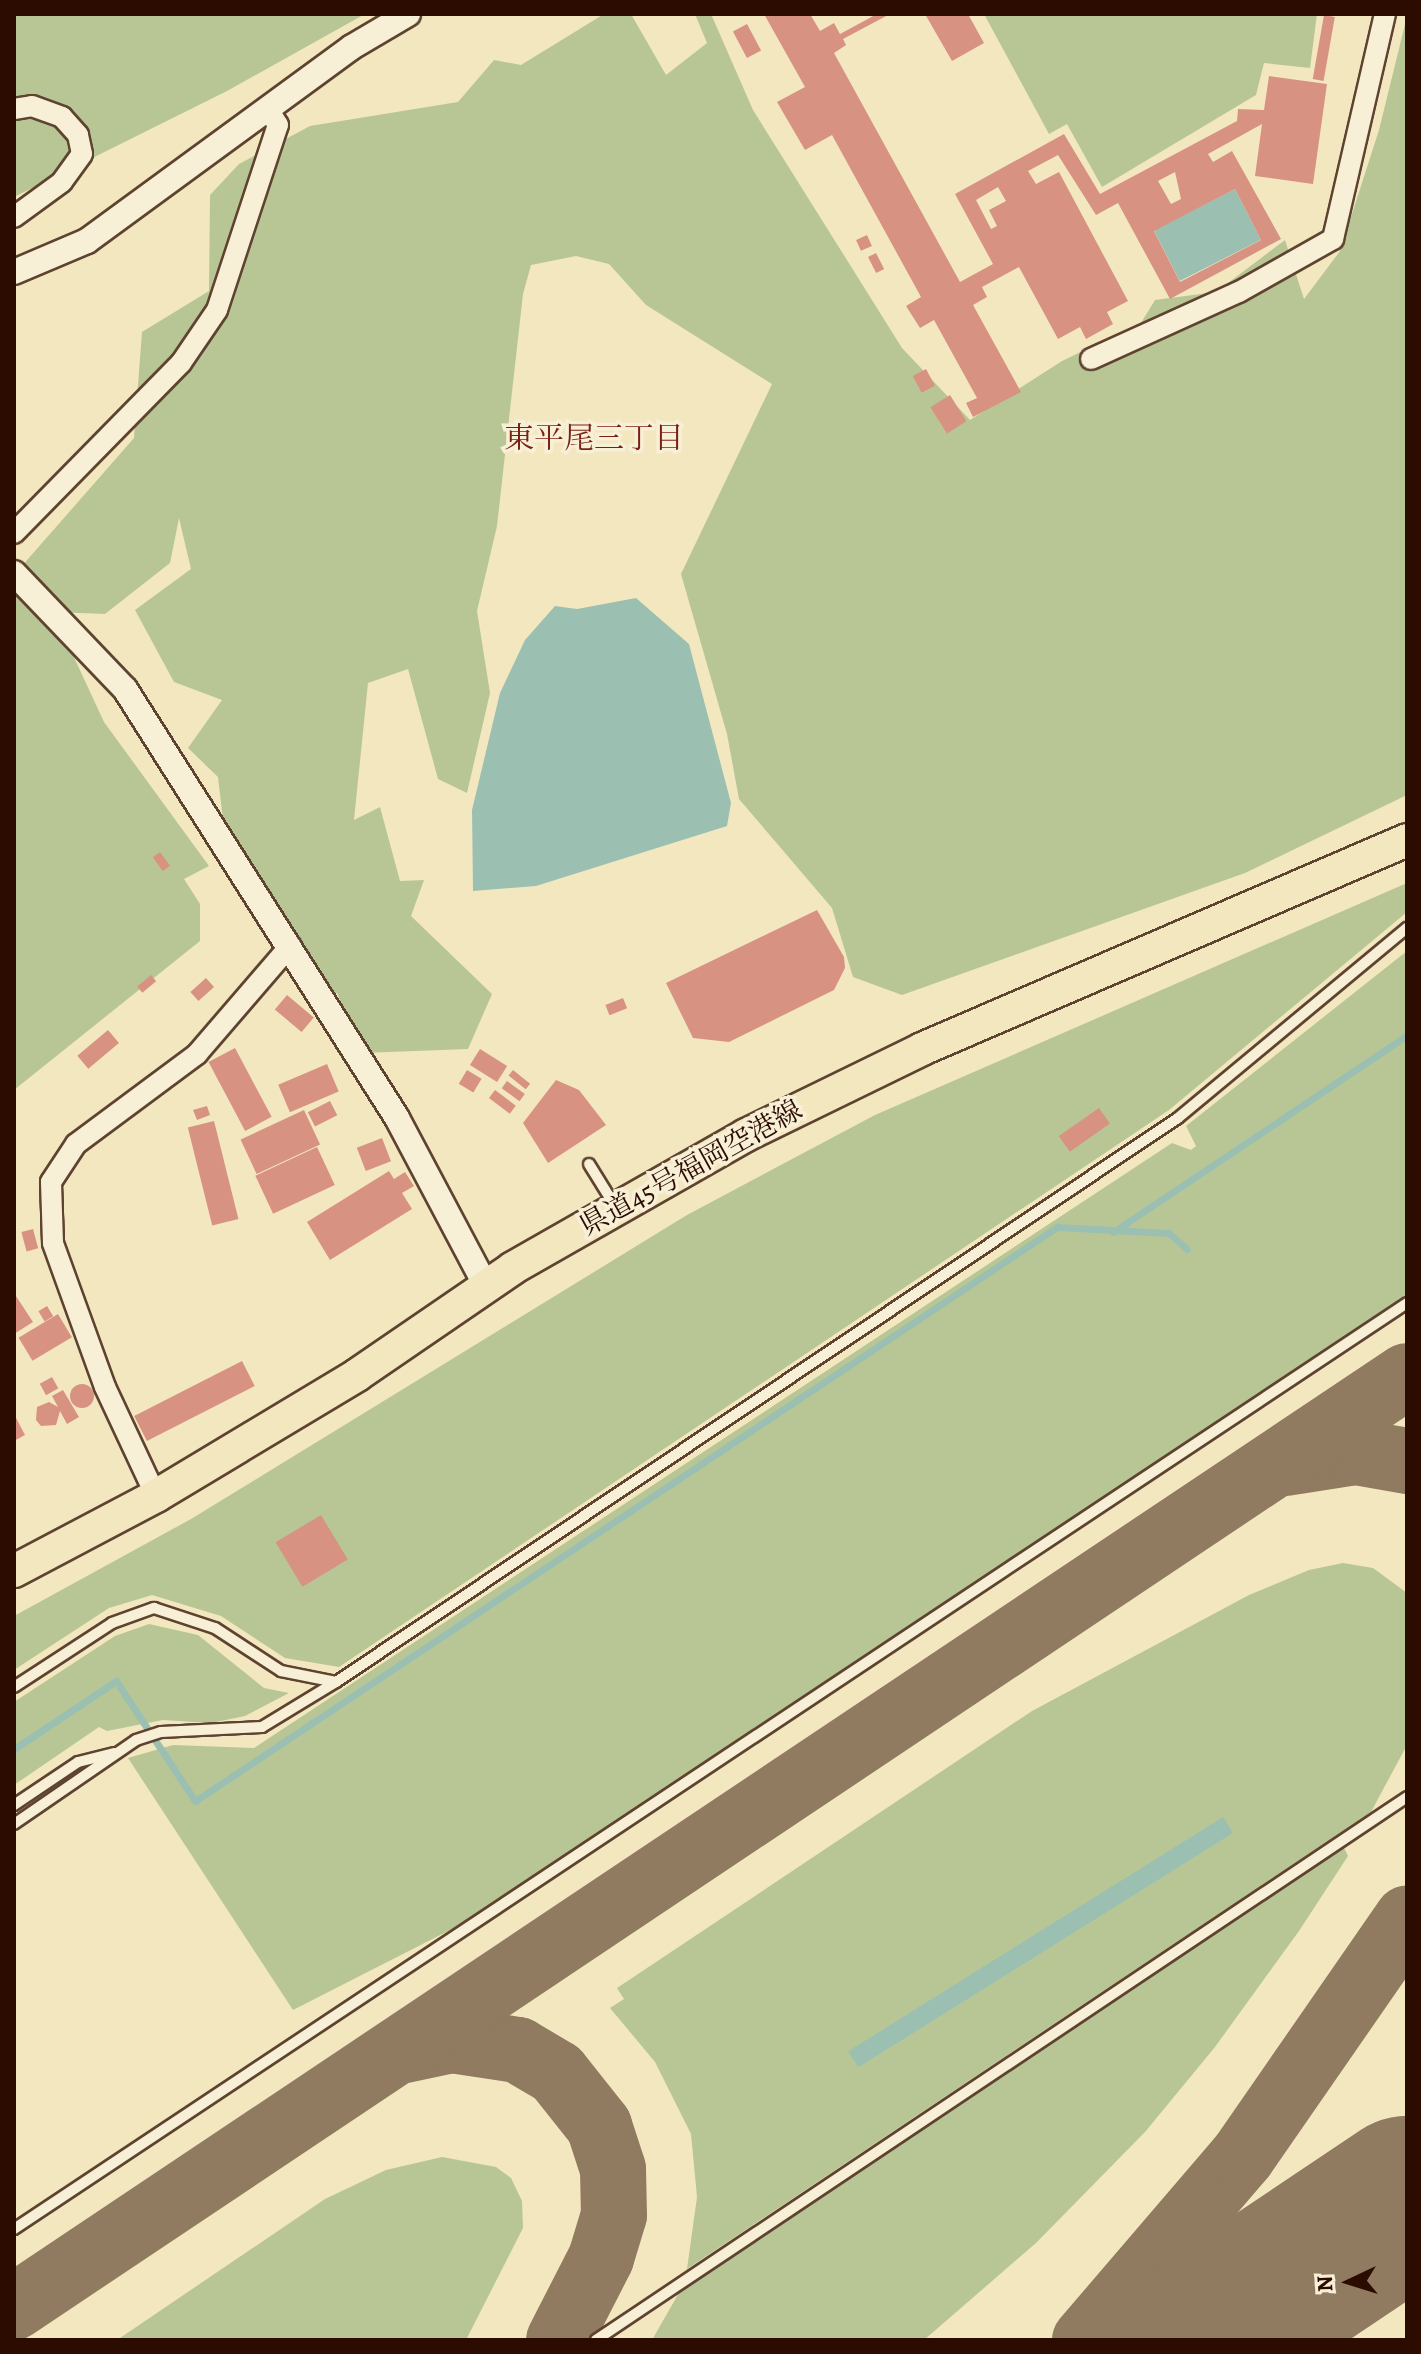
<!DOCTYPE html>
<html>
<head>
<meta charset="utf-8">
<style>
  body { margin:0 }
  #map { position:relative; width:1421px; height:2354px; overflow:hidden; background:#f3e7c0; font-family:Alegreya,"Noto Serif JP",serif }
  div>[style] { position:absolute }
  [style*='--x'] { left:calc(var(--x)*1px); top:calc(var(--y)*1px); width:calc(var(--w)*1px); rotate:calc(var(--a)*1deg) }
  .green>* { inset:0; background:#b8c695 }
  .water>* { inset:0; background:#9bc0b2; transform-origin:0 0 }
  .stream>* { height:7px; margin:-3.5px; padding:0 3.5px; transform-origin:3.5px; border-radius:3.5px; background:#9bc0b2 }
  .taxiway>* { height:66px; margin:-33px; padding:0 33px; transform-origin:33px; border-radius:33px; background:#907a60 }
  .runway>* { height:168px; margin:-84px; padding:0 84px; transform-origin:84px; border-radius:84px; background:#907a60 }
  .building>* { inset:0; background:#d79282; transform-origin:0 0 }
  .round { border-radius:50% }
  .roads { filter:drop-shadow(2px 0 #5e4330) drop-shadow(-2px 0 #5e4330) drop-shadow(0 2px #5e4330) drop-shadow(0 -2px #5e4330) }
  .service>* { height:10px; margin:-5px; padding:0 5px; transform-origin:5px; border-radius:5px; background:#f7efd6 }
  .minor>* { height:20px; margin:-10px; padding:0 10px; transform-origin:10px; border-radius:10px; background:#f7efd6 }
  .tertiary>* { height:24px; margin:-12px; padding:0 12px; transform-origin:12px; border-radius:12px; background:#f7efd6 }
  .primary>* { height:32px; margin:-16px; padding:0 16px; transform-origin:16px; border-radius:16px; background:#f3e7c0 }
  span { translate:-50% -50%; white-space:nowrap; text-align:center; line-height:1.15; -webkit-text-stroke:7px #f7efd6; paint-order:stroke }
  .street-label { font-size:28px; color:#2c0c00 }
  .neighbourhood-label { font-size:30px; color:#7a1f14 }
  .frame { position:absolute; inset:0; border:16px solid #2c0c00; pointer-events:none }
  .north { position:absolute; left:1309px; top:2242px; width:80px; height:80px; -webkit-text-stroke:6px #f7efd6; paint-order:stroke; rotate:266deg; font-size:22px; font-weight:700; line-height:32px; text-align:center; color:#2c0c00 }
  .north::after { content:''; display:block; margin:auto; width:28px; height:36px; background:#2c0c00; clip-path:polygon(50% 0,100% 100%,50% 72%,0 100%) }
</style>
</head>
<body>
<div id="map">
  <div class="green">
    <i style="clip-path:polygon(14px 14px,365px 14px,227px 91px,14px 197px)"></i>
    <i style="clip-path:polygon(604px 14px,631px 14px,666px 75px,707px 43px,695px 14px,711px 14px,753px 110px,902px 348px,970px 420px,1062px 361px,1141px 323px,1155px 300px,1216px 292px,1285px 240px,1304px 299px,1340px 251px,1379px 130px,1407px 16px,1407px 795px,1245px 873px,902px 995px,853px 977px,832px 908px,739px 799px,727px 734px,681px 574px,772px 384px,646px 305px,609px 264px,576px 256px,531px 265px,523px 294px,497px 526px,477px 611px,490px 693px,467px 793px,438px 779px,408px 669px,368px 683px,354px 820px,380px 807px,400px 881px,424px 880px,411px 916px,492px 994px,468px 1049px,362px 1053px,337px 993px,311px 995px,227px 854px,218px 777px,188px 748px,222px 700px,174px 682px,135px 610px,191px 569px,179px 518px,170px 563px,105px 614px,53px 612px,104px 722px,209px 866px,184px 879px,200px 904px,200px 941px,14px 1090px,14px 565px,21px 567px,134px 438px,142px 332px,209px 291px,210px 195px,239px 164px,310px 126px,458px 102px,494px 60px,521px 65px)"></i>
    <i style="clip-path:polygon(984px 14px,1317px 14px,1310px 68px,1264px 63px,1256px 95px,1102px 187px,1067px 124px,1049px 134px)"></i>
    <i style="clip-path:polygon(1407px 883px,1407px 912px,1169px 1110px,339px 1667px,285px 1658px,221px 1616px,152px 1595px,109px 1608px,14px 1670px,14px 1616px,191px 1519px,687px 1215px,875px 1115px)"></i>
    <i style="clip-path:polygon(1407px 951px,1407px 1298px,876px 1654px,454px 1928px,293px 2010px,128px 1758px,173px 1745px,254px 1748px,1172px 1143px,1191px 1150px,1196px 1146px,1186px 1126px)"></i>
    <i style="clip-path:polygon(1343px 1563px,1373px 1568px,1407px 1593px,1407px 1745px,1371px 1812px,687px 2269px,697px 2197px,691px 2134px,655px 2062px,610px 2008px,624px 1999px,617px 1988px,1032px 1711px,1249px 1595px,1309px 1570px)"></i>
    <i style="clip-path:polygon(149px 1624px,198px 1635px,264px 1688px,289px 1693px,245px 1716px,211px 1723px,163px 1720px,107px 1731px,99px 1727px,14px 1785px,14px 1702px,115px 1636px)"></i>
    <i style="clip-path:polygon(1343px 1846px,1348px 1856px,1299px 1931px,1215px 2047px,1145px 2132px,1036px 2243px,924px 2340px,652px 2340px,680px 2291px)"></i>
    <i style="clip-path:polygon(442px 2157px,496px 2167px,511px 2178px,522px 2201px,523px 2228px,466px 2340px,117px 2340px,325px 2199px,386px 2170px)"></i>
  </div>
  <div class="water">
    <i style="left:1235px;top:189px;width:57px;height:91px;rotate:63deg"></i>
    <i style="clip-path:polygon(636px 598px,689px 644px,731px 803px,727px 826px,536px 886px,473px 891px,472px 810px,500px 693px,525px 640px,555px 606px,577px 609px)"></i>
    <i style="left:1223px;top:1817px;width:19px;height:442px;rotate:58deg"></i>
  </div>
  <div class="stream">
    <i style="--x:1113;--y:1232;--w:354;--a:-33.8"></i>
    <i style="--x:14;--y:1749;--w:123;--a:-33.7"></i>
    <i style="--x:116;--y:1681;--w:144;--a:56.6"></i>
    <i style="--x:195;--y:1801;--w:1036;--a:-33.66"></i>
    <i style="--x:1057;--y:1227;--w:112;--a:3.1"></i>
    <i style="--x:1169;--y:1233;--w:24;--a:42"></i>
  </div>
  <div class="taxiway">
    <i style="--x:1286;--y:1463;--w:71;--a:-8.9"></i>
    <i style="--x:1356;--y:1452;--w:52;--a:10"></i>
    <i style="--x:405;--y:2050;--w:48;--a:-12"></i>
    <i style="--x:452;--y:2040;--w:67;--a:8.6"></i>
    <i style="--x:518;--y:2050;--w:45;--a:30.5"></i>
    <i style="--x:557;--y:2073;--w:68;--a:51.6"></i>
    <i style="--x:599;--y:2126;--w:45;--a:72"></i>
    <i style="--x:613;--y:2169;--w:46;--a:88.8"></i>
    <i style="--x:614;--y:2215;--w:45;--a:106.8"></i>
    <i style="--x:601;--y:2258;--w:92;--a:117.1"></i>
    <i style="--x:14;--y:2307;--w:1675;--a:-33.76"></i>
    <i style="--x:1085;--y:2340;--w:241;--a:-49.4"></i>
    <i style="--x:1242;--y:2157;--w:290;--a:-55.3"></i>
    <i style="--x:1209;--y:2340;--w:219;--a:-25.2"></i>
  </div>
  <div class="runway">
    <i style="--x:1198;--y:2340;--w:252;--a:-33.8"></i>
  </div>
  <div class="building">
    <i style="clip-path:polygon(evenodd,764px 14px,810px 14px,820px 31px,834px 23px,840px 34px,877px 14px,890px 14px,843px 39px,846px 45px,834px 53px,960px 282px,993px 264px,955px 194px,1064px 134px,1100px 194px,1237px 121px,1238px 109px,1264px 110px,1269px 76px,1327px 84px,1313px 184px,1255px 176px,1262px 124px,1208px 154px,1213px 162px,1232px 151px,1281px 239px,1170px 299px,1118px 203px,1096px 215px,1058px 155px,1028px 171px,1036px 184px,1059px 172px,1128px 301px,1107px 312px,1113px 324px,1086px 339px,1080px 327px,1058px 339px,1019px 267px,982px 287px,987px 297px,973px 305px,1021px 392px,973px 417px,966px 403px,977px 398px,934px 320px,920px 328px,906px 306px,921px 297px,832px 135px,805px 150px,777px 102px,805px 87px,764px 14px,1175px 172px,1181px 199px,1171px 204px,1158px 181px,1175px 172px,764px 14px,998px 187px,1006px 201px,989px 210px,997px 226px,991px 229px,976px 200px,998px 187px,764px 14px,1235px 189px,1261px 240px,1180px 282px,1154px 231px,1235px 189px)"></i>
    <i style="clip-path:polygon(925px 14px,968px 14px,984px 43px,952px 61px)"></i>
    <i style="left:1324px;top:15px;width:11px;height:65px;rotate:10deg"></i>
    <i style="left:747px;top:24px;width:30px;height:16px;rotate:62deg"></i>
    <i style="left:867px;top:235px;width:12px;height:12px;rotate:66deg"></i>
    <i style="left:876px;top:253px;width:18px;height:9px;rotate:63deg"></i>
    <i style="left:926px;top:369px;width:19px;height:15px;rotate:62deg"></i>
    <i style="left:950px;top:395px;width:31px;height:23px;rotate:58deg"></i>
    <i style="left:160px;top:852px;width:17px;height:9px;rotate:54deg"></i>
    <i style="clip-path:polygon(817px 910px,844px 957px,845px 968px,834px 990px,729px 1042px,693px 1038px,666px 983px)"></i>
    <i style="left:151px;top:975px;width:8px;height:18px;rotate:50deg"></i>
    <i style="left:206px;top:978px;width:12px;height:21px;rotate:48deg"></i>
    <i style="left:287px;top:995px;width:35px;height:19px;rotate:40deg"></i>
    <i style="left:623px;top:998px;width:11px;height:19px;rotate:68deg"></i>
    <i style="left:108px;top:1030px;width:17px;height:40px;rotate:50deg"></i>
    <i style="left:235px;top:1048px;width:78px;height:30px;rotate:62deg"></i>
    <i style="left:480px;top:1049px;width:32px;height:19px;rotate:32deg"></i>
    <i style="left:327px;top:1064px;width:30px;height:53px;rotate:67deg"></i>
    <i style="left:467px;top:1070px;width:17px;height:16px;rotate:31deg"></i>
    <i style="left:513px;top:1070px;width:22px;height:7px;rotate:39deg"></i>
    <i style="clip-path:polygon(556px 1080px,579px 1090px,606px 1125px,548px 1163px,523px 1123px)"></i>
    <i style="left:507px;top:1081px;width:22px;height:9px;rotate:36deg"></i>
    <i style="left:495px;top:1090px;width:26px;height:10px;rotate:37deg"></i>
    <i style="left:330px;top:1101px;width:16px;height:25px;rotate:63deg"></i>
    <i style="clip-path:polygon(207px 1106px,210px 1115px,197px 1120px,193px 1110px)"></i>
    <i style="left:1099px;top:1108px;width:19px;height:49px;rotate:55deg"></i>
    <i style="left:304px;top:1110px;width:38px;height:70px;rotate:65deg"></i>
    <i style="left:214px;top:1121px;width:101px;height:27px;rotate:76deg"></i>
    <i style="left:382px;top:1138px;width:25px;height:27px;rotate:69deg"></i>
    <i style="left:317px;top:1147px;width:42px;height:68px;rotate:65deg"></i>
    <i style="clip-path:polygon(389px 1171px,394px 1179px,405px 1172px,414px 1186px,402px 1193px,412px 1209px,330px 1260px,307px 1222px)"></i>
    <i style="left:33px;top:1229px;width:20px;height:12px;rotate:75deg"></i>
    <i style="clip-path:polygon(14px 1293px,33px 1322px,14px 1334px)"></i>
    <i style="left:47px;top:1306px;width:12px;height:10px;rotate:59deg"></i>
    <i style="left:58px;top:1314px;width:27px;height:46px;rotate:59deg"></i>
    <i style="left:242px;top:1361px;width:28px;height:121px;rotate:63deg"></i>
    <i style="left:52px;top:1377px;width:13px;height:14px;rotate:61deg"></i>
    <i class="round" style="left:70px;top:1384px;width:24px;height:24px"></i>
    <i style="clip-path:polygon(63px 1390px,79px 1417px,67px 1424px,60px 1411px,56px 1425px,41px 1426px,36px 1420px,37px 1407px,49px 1402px,58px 1407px,52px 1396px)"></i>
    <i style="clip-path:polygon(14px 1414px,25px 1435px,14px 1441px)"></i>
    <i style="left:321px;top:1515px;width:52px;height:53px;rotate:59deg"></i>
  </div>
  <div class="roads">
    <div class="service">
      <i style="--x:589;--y:1164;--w:49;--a:58.2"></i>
      <i style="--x:14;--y:1687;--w:117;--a:-33.1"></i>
      <i style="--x:112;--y:1623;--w:45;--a:-19.7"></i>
      <i style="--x:154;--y:1608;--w:64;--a:18.2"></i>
      <i style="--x:215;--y:1628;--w:79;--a:33.1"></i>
      <i style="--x:281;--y:1671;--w:56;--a:11.3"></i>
      <i style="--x:336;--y:1682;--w:1013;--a:-33.82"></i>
      <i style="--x:1178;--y:1118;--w:298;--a:-39.7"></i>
      <i style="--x:14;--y:1805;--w:77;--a:-33.9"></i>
      <i style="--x:78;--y:1762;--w:37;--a:-14"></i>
      <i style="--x:14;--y:1824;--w:148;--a:-34.5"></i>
      <i style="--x:136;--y:1740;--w:26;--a:-18"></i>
      <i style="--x:161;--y:1732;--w:101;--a:-2.8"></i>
      <i style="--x:262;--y:1727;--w:87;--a:-31.3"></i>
      <i style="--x:14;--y:2229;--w:1673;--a:-33.61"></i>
      <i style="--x:596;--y:2340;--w:976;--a:-33.8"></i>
    </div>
    <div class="minor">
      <i style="--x:14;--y:109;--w:18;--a:-9"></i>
      <i style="--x:32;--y:106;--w:32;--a:20"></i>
      <i style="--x:62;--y:117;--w:24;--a:48"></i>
      <i style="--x:78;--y:135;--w:19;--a:78"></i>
      <i style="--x:82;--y:154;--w:34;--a:126"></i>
      <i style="--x:62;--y:182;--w:59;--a:143.9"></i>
      <i style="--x:1091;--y:359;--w:162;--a:-24.4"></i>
      <i style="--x:1239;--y:292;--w:108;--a:-29.4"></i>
      <i style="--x:1333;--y:239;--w:231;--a:-77"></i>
      <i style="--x:14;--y:533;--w:238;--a:-45.5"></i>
      <i style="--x:181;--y:363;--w:64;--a:-55.8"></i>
      <i style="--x:217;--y:310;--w:195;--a:-71.8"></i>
      <i style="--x:278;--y:125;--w:19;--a:-122"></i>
      <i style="--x:156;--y:1496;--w:120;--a:-115.1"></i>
      <i style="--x:105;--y:1387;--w:153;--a:-109.9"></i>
      <i style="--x:53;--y:1243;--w:61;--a:-91.9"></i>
      <i style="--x:51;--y:1182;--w:45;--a:-56.7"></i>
      <i style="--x:76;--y:1144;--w:151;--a:-36.6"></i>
      <i style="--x:197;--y:1054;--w:143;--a:-49.3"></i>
    </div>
    <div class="tertiary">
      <i style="--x:14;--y:272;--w:79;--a:-23"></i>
      <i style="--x:87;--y:241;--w:328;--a:-36.2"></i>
      <i style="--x:352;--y:47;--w:65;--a:-30.5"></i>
      <i style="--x:14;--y:573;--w:161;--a:46.3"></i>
      <i style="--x:125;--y:689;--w:508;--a:57.62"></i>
      <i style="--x:397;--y:1118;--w:190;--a:62.1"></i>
    </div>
    <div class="primary">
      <i style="--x:14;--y:1571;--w:161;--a:-27.8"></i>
      <i style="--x:156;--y:1496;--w:235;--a:-31"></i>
      <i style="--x:357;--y:1375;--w:189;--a:-34.4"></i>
      <i style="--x:513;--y:1268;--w:268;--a:-29.7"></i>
      <i style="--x:746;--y:1135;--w:196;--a:-26"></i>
      <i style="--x:922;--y:1049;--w:528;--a:-23.31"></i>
    </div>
  </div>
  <div class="street-label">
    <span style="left:691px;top:1168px;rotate:-29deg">県道45号福岡空港線</span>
  </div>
  <div class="neighbourhood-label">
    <span style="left:594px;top:438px">東平尾三丁目</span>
  </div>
  <div class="frame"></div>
  <div class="north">N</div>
</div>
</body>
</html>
